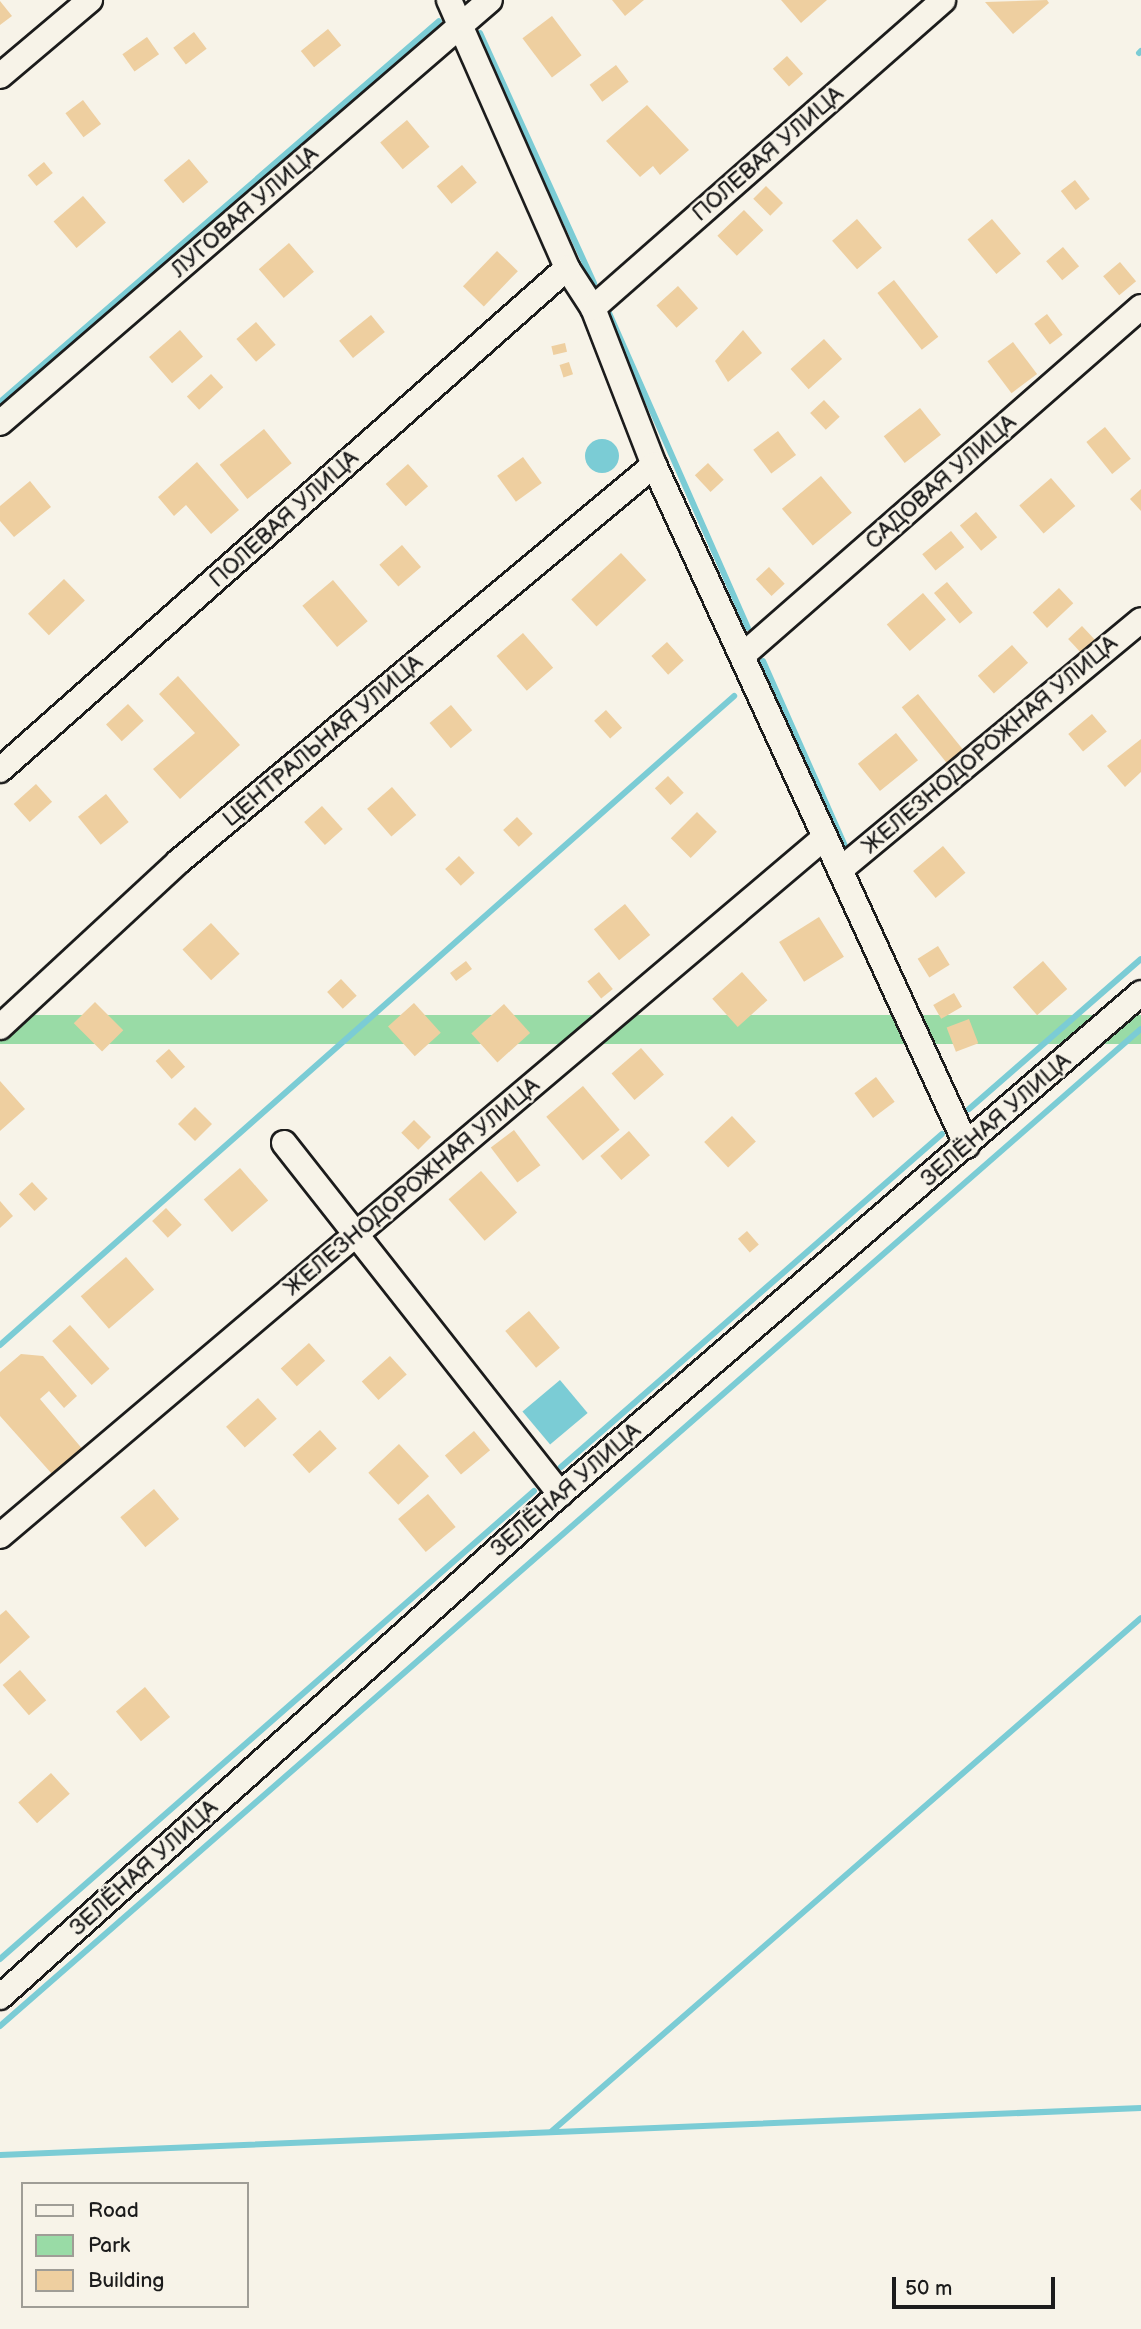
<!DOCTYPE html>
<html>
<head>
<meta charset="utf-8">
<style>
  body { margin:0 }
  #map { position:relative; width:1141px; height:2329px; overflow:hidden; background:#f7f3e8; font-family:"Balsamiq Sans",sans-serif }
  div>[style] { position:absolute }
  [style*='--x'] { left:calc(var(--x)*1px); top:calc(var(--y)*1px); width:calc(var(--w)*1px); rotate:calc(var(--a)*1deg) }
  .green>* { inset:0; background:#99dba6; transform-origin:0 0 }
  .water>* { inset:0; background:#7bccd5; transform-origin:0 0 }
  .round { border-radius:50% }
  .stream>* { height:6px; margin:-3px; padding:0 3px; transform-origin:3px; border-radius:3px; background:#7bccd5 }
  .building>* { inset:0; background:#eecfa0; transform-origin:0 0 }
  .roads { filter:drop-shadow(2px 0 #1c1c1c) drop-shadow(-2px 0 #1c1c1c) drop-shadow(0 2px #1c1c1c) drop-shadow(0 -2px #1c1c1c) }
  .minor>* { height:24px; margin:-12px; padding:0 12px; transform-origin:12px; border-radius:12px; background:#f7f3e8 }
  span { translate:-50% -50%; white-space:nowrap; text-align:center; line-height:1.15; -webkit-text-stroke:5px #f7f3e8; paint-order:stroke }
  .street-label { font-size:23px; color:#1c1c1c }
  .legend { position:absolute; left:21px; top:2182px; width:228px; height:126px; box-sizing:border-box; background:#f7f3e8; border:2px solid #9f9d96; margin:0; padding:9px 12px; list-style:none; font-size:21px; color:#1c1c1c }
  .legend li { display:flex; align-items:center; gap:14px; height:35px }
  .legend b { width:35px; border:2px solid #9f9d96 }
  .scale { position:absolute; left:892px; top:2277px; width:163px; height:32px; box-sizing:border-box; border:4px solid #1c1c1c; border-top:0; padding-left:9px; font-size:21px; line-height:24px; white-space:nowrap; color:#1c1c1c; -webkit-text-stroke:5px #f7f3e8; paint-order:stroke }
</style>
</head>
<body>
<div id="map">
  <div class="green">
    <i style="left:1141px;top:1015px;width:29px;height:1515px;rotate:90deg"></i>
  </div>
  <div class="water">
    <i class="round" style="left:585px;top:439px;width:34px;height:34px"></i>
    <i style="left:560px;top:1380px;width:43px;height:49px;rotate:50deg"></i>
  </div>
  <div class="stream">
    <i style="--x:480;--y:33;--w:275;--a:65.5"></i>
    <i style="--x:1139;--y:53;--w:3;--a:-45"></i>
    <i style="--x:609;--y:313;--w:344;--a:66.2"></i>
    <i style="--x:0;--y:402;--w:581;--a:-40.95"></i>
    <i style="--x:763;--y:661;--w:202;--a:66.1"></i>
    <i style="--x:969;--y:1109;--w:228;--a:-41.1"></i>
    <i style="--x:0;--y:1345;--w:980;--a:-41.48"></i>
    <i style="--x:561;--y:1467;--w:506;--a:-41.15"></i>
    <i style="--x:0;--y:1959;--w:710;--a:-41.23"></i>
    <i style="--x:0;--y:2026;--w:1515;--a:-41.15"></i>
    <i style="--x:552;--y:2131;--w:781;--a:-41.05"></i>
    <i style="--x:0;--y:2155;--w:1142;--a:-2.36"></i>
  </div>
  <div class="building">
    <i style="clip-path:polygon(612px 0,644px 0,625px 16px)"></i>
    <i style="clip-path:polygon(781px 0,827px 0,801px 23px)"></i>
    <i style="clip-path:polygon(1047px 0,1049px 3px,1013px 34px,985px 2px)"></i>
    <i style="clip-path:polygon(0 1px,12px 16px,0 25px)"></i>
    <i style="left:552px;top:16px;width:49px;height:37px;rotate:53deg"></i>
    <i style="left:328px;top:29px;width:21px;height:35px;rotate:51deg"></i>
    <i style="left:194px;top:32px;width:21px;height:26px;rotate:53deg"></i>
    <i style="left:147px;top:37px;width:21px;height:30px;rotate:55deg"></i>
    <i style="left:787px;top:56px;width:24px;height:19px;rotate:48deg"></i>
    <i style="left:616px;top:65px;width:21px;height:33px;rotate:53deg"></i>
    <i style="left:83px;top:100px;width:30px;height:22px;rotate:53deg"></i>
    <i style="clip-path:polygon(647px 105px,689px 150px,660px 175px,653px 166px,640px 177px,606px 141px)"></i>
    <i style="left:407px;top:120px;width:35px;height:35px;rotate:50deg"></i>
    <i style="left:189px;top:159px;width:30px;height:33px;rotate:50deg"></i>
    <i style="left:44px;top:162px;width:14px;height:21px;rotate:51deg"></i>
    <i style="left:462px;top:165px;width:23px;height:33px;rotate:50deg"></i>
    <i style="left:1075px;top:180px;width:24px;height:18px;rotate:52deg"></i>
    <i style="left:766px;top:186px;width:24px;height:18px;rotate:45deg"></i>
    <i style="left:83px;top:196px;width:35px;height:39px;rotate:49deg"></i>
    <i style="left:744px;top:210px;width:28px;height:37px;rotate:46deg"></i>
    <i style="left:857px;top:219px;width:38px;height:33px;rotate:49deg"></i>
    <i style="left:992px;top:219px;width:45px;height:32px;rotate:50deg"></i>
    <i style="left:289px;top:243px;width:38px;height:40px;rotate:49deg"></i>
    <i style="left:1063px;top:247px;width:25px;height:22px;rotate:50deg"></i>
    <i style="left:497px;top:251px;width:29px;height:49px;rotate:44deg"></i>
    <i style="left:1120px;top:262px;width:25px;height:22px;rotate:50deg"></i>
    <i style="left:894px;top:280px;width:72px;height:21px;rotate:52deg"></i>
    <i style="left:678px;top:286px;width:30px;height:29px;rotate:48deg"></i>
    <i style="left:1047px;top:314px;width:26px;height:16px;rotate:53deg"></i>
    <i style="left:371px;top:315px;width:22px;height:41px;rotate:51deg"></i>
    <i style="left:256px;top:322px;width:30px;height:26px;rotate:49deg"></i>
    <i style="left:180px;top:330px;width:35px;height:41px;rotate:49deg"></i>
    <i style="clip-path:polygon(743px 330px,762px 353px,728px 382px,715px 361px)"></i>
    <i style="left:824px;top:339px;width:27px;height:45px;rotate:48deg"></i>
    <i style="left:1013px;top:342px;width:40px;height:32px;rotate:53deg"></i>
    <i style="left:565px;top:343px;width:9px;height:14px;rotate:77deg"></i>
    <i style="left:569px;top:362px;width:13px;height:10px;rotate:72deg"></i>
    <i style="left:211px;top:374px;width:18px;height:33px;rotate:47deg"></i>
    <i style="left:824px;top:400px;width:23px;height:19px;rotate:47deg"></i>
    <i style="left:920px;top:408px;width:34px;height:46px;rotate:52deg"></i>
    <i style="left:1105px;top:427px;width:41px;height:24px;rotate:51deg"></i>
    <i style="left:264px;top:429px;width:44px;height:57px;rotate:51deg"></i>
    <i style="left:778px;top:431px;width:30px;height:31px;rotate:53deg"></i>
    <i style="left:523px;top:457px;width:32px;height:32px;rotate:54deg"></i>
    <i style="clip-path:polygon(197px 462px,239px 510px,211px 534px,186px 505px,174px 516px,158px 497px)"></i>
    <i style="left:708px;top:463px;width:23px;height:18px;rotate:47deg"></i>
    <i style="left:408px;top:464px;width:30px;height:30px;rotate:48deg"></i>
    <i style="left:821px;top:476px;width:48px;height:51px;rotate:50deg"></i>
    <i style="left:1051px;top:478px;width:37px;height:42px;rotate:49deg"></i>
    <i style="clip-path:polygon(30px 481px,51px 507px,14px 537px,0 521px,0 506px)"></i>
    <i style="clip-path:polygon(1141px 489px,1141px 511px,1130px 499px)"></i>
    <i style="left:976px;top:512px;width:33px;height:21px;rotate:50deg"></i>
    <i style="left:951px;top:531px;width:21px;height:37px;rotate:51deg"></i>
    <i style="left:402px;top:545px;width:29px;height:30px;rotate:49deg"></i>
    <i style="left:621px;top:553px;width:37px;height:68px;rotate:47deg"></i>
    <i style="left:769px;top:567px;width:23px;height:18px;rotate:47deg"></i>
    <i style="left:64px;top:579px;width:30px;height:50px;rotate:46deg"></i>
    <i style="left:333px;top:580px;width:54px;height:40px;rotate:50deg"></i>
    <i style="left:947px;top:582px;width:40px;height:17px;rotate:50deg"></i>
    <i style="left:1059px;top:588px;width:21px;height:36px;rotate:47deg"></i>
    <i style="left:923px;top:593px;width:35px;height:48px;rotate:49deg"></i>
    <i style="left:1082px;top:626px;width:23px;height:19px;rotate:47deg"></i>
    <i style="left:523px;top:633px;width:46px;height:35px;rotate:49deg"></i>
    <i style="left:667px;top:642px;width:25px;height:21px;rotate:48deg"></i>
    <i style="left:1012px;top:645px;width:24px;height:46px;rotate:48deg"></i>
    <i style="clip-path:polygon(178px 676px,240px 745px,180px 799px,153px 769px,195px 733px,159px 694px)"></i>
    <i style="left:918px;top:694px;width:72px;height:21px;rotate:51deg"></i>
    <i style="left:128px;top:704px;width:23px;height:30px;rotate:47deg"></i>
    <i style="left:451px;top:705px;width:33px;height:28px;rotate:50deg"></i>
    <i style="left:606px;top:710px;width:24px;height:16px;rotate:48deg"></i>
    <i style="left:1092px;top:714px;width:23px;height:31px;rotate:50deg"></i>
    <i style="left:896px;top:733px;width:35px;height:49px;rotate:51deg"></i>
    <i style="clip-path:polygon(1141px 739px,1141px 772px,1125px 787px,1107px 766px)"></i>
    <i style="left:668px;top:776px;width:23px;height:18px;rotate:47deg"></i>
    <i style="left:36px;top:784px;width:24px;height:30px;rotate:48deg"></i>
    <i style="left:392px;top:787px;width:37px;height:33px;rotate:49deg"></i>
    <i style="left:106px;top:794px;width:36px;height:36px;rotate:51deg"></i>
    <i style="left:322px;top:806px;width:31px;height:24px;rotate:48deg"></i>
    <i style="left:697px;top:812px;width:28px;height:37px;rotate:45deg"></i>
    <i style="left:517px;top:817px;width:23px;height:19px;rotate:47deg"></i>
    <i style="left:943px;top:846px;width:35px;height:39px;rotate:50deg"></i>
    <i style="left:459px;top:856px;width:23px;height:19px;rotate:47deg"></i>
    <i style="left:625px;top:904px;width:40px;height:40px;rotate:51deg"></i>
    <i style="left:819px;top:917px;width:47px;height:47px;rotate:58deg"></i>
    <i style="left:211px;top:923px;width:42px;height:39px;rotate:47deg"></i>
    <i style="left:938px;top:946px;width:22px;height:24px;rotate:58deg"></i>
    <i style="left:466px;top:961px;width:10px;height:20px;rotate:53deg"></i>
    <i style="left:1043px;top:961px;width:37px;height:40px;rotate:49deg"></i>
    <i style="left:599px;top:972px;width:22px;height:15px;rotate:51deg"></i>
    <i style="left:742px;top:972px;width:38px;height:40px;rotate:48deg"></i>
    <i style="left:341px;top:979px;width:23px;height:19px;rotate:47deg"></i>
    <i style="left:954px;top:993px;width:16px;height:24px;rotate:60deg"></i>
    <i style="left:95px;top:1002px;width:40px;height:30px;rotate:45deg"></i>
    <i style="left:414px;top:1003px;width:40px;height:35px;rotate:48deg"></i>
    <i style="left:504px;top:1004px;width:39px;height:44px;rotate:48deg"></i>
    <i style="left:969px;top:1019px;width:26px;height:24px;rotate:69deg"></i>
    <i style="left:641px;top:1048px;width:35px;height:39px;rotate:49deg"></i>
    <i style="left:169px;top:1049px;width:24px;height:18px;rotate:48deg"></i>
    <i style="left:876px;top:1077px;width:31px;height:27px;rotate:53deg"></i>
    <i style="clip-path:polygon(0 1081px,25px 1109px,0 1131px)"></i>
    <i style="left:583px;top:1086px;width:57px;height:48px;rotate:50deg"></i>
    <i style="left:195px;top:1107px;width:24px;height:24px;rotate:45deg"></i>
    <i style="left:732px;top:1116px;width:35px;height:38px;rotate:47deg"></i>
    <i style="left:414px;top:1120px;width:24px;height:18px;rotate:45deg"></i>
    <i style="left:514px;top:1130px;width:44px;height:29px;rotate:53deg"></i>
    <i style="left:629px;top:1131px;width:32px;height:38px;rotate:49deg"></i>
    <i style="left:240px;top:1168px;width:43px;height:48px;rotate:49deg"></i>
    <i style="left:481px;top:1171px;width:55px;height:43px;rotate:49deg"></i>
    <i style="left:32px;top:1182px;width:23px;height:18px;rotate:47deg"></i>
    <i style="clip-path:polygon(0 1201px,13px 1216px,0 1228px)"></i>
    <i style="left:166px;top:1208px;width:23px;height:19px;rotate:47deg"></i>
    <i style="left:747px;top:1231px;width:18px;height:12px;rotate:49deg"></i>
    <i style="left:126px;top:1257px;width:43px;height:60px;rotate:49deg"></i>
    <i style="left:529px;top:1311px;width:48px;height:31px;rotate:50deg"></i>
    <i style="left:70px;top:1325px;width:59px;height:24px;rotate:48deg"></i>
    <i style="left:309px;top:1343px;width:24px;height:38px;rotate:48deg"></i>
    <i style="clip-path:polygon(21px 1354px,43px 1356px,77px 1396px,64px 1408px,49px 1391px,40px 1399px,90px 1458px,61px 1484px,0 1416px,0 1372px)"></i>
    <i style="left:390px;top:1356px;width:25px;height:38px;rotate:48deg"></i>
    <i style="left:258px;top:1398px;width:28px;height:43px;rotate:48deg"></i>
    <i style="left:320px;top:1430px;width:25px;height:37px;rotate:48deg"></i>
    <i style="left:474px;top:1431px;width:25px;height:38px;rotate:50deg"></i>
    <i style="left:399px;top:1444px;width:44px;height:42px;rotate:47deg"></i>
    <i style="left:154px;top:1489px;width:39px;height:44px;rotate:50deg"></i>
    <i style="left:428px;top:1494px;width:43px;height:39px;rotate:50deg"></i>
    <i style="clip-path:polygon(6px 1610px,30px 1637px,0 1664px,0 1615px)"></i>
    <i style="left:20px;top:1670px;width:40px;height:23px;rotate:49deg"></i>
    <i style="left:145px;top:1687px;width:39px;height:38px;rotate:50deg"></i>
    <i style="left:51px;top:1773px;width:28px;height:44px;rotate:48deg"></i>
  </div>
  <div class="roads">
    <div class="minor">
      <i style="--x:449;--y:0;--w:293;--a:66.2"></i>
      <i style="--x:567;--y:268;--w:48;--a:57"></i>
      <i style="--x:593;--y:308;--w:168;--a:68.8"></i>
      <i style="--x:654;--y:465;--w:749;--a:65.32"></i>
      <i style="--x:0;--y:76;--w:118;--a:-40.2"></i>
      <i style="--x:593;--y:308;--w:466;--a:-41.3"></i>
      <i style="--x:0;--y:423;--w:647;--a:-40.8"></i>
      <i style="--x:742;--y:656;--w:530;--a:-41.18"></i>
      <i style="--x:0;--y:770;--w:757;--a:-41.52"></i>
      <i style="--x:840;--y:870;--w:391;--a:-39.7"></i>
      <i style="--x:0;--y:1027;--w:243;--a:-42.8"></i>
      <i style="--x:178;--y:862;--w:620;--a:-39.83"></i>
      <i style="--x:284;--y:1143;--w:447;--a:51.8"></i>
      <i style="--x:0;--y:1536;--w:1080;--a:-40.27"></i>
      <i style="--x:0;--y:1997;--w:753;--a:-41.93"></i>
      <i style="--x:560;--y:1494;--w:767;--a:-40.77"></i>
    </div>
  </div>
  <div class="street-label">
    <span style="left:768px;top:154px;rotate:-41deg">ПОЛЕВАЯ УЛИЦА</span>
    <span style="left:245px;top:212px;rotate:-41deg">ЛУГОВАЯ УЛИЦА</span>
    <span style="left:941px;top:482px;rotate:-41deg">САДОВАЯ УЛИЦА</span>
    <span style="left:284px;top:519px;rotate:-42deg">ПОЛЕВАЯ УЛИЦА</span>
    <span style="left:323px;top:741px;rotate:-40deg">ЦЕНТРАЛЬНАЯ УЛИЦА</span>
    <span style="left:990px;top:745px;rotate:-40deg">ЖЕЛЕЗНОДОРОЖНАЯ УЛИЦА</span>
    <span style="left:996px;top:1120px;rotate:-41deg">ЗЕЛЁНАЯ УЛИЦА</span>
    <span style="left:412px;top:1187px;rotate:-40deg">ЖЕЛЕЗНОДОРОЖНАЯ УЛИЦА</span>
    <span style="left:566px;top:1490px;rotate:-41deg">ЗЕЛЁНАЯ УЛИЦА</span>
    <span style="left:144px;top:1868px;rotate:-42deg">ЗЕЛЁНАЯ УЛИЦА</span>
  </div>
  <ul class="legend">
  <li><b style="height:9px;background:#f7f3e8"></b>Road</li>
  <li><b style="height:19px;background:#99dba6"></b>Park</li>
  <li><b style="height:19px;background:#eecfa0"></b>Building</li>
  </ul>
  <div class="scale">50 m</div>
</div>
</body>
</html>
